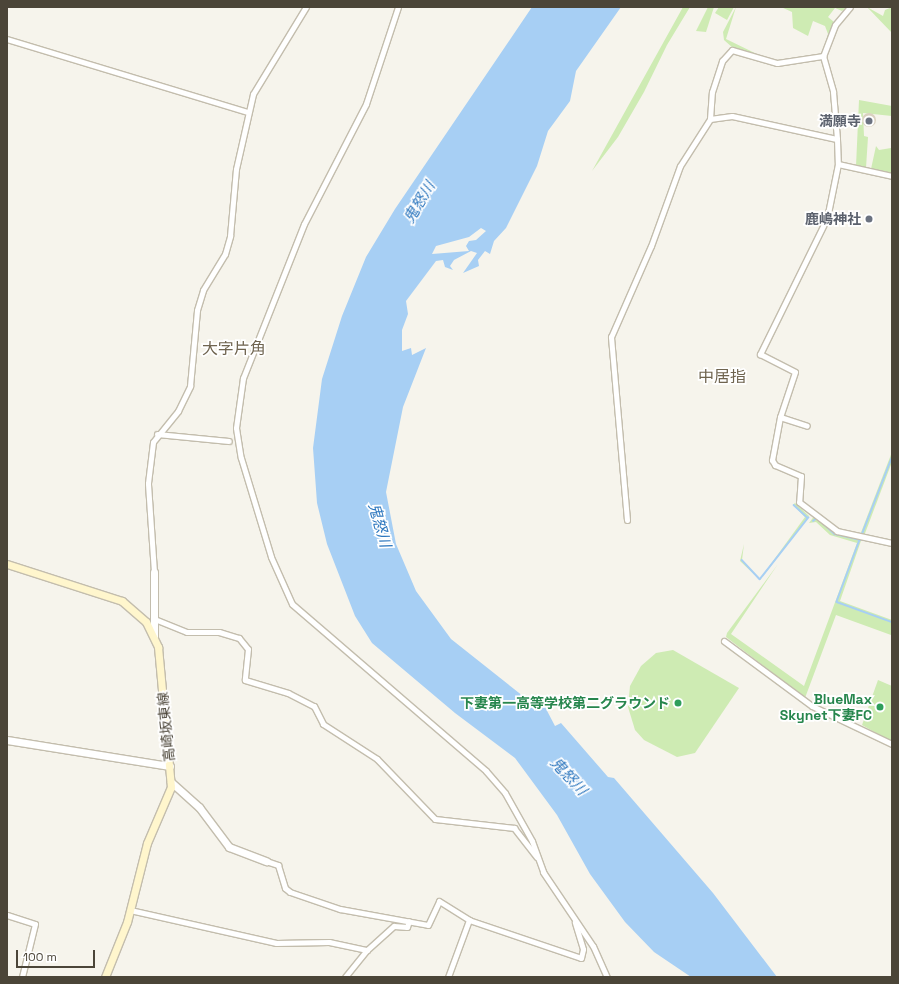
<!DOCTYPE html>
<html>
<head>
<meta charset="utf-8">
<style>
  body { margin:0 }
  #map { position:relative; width:899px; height:984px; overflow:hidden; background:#f6f4ec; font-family:"Space Grotesk","Noto Sans JP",sans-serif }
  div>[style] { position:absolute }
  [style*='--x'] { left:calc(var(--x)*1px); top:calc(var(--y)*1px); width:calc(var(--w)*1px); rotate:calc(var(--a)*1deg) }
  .green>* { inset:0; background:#ceebb3 }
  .water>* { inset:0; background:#a7cff4 }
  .stream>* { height:1.5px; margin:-0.75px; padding:0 0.75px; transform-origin:0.75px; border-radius:0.75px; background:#a7cff4 }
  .building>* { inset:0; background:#d9d1c0 }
  .round { border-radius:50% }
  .roads { filter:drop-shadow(1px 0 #c3bdad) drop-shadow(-1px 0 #c3bdad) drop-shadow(0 1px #c3bdad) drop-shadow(0 -1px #c3bdad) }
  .minor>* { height:5px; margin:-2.5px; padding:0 2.5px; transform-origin:2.5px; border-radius:2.5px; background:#fff }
  .tertiary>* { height:7px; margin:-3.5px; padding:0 3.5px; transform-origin:3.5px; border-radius:3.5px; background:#fff }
  .secondary>* { height:7px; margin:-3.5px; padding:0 3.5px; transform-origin:3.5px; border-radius:3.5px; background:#fff6cd }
  .dots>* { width:11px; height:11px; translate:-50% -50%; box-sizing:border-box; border:2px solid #fff; border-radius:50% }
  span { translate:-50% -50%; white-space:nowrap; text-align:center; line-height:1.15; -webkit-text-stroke:3.5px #fff; paint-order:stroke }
  .worship-label { font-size:14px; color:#5b616d; font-weight:700 }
  .right { translate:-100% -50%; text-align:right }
  .leisure-label { font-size:14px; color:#27864d; font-weight:700 }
  .street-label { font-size:14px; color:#4b4538 }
  .water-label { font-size:15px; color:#2b76be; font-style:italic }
  .quarter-label { font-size:16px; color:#6f644f }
  .frame { position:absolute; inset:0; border:8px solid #4b4538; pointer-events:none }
  .scale { position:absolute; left:16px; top:950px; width:79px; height:18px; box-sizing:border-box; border:2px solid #4b4538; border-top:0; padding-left:5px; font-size:12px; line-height:14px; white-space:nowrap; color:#4b4538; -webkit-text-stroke:3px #fff; paint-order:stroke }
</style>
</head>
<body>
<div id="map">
  <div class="green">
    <i style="clip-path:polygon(683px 7px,690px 7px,667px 45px,644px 92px,618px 137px,592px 171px)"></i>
    <i style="clip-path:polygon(708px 7px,714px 7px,706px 32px,696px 31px)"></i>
    <i style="clip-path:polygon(719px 7px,734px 7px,727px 20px,715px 13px)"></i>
    <i style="clip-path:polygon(736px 7px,726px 39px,763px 57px,733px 48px,724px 40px,723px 32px)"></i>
    <i style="clip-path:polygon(781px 7px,840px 8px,847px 7px,842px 11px,835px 8px,828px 17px,834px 22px,823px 51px,828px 34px,825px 26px,813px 21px,808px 36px,793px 28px,792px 12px)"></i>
    <i style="clip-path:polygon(867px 7px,883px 16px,885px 10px,892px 7px,892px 33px)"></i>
    <i style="clip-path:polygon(859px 100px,892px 106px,892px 116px,863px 113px,864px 136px,868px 137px,866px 168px,856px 166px)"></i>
    <i style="clip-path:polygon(876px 146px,879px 150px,891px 148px,892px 175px,871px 169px)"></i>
    <i style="clip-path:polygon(892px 452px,892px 462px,864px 536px,860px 535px)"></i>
    <i style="clip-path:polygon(795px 503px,809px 516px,760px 580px,740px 561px,744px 544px,742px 560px,760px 579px,805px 517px,793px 505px)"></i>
    <i style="clip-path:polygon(815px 515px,828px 526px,862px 538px,840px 601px,892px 620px,892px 632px,891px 635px,836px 615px,805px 698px,726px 637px,727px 633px,778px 564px,731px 634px,804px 686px,857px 543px,830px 535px,816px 522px,809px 523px)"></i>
    <i style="clip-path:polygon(673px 650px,739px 688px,695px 753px,677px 757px,644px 740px,635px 730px,628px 707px,630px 686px,641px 666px,656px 653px)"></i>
    <i style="clip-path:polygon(878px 680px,892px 686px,892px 742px,862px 725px)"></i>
  </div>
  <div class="water">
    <i style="clip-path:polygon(evenodd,532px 7px,621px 7px,576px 71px,570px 101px,548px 131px,537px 166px,506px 228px,494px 241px,490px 254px,485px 251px,478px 260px,479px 266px,463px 273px,477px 253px,471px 251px,454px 260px,450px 266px,453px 270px,445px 267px,443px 260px,436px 261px,406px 301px,408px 314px,402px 330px,402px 351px,411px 348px,412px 355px,426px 348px,403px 407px,386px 492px,396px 544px,416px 591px,451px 639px,533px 704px,541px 708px,544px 705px,555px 726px,561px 723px,608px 777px,614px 778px,713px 893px,777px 977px,691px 977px,654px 952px,625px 922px,590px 874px,557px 815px,515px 758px,455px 713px,372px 643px,355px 616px,327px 544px,317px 503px,313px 448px,322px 379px,342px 316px,366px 257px,395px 209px,532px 7px,481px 228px,486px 231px,476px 240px,469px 241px,466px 246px,469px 251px,432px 254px,436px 246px,469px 237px,481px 228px)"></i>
  </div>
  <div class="stream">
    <i style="--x:794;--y:505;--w:18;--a:43"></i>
    <i style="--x:813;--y:521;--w:5;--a:-37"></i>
    <i style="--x:823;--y:523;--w:16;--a:43"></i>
    <i style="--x:835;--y:534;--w:26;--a:13"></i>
    <i style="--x:860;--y:540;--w:66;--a:110.4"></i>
    <i style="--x:837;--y:602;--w:59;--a:20"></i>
    <i style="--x:862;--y:534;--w:83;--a:-68.7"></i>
    <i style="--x:742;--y:560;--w:26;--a:47"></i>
    <i style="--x:760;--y:579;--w:78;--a:-51.8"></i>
  </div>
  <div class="building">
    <i class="round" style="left:862px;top:113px;width:14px;height:14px"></i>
  </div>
  <div class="roads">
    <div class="minor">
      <i style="--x:398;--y:7;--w:102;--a:108.3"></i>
      <i style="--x:366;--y:104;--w:135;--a:117.3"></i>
      <i style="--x:304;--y:224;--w:166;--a:111.6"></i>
      <i style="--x:243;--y:378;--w:50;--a:98"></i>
      <i style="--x:236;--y:428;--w:30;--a:81"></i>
      <i style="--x:241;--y:458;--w:103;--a:73.1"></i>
      <i style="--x:271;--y:557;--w:51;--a:65.9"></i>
      <i style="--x:292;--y:604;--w:256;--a:40.7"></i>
      <i style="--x:486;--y:771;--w:29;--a:49"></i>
      <i style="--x:505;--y:793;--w:55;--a:60.6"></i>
      <i style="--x:532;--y:841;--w:33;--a:70"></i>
      <i style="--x:543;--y:872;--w:89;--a:56"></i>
      <i style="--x:593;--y:946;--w:34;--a:66"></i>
      <i style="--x:850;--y:7;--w:23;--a:130"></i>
      <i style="--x:835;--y:25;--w:33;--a:111"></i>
      <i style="--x:823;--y:56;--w:37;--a:74"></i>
      <i style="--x:833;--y:92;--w:47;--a:85.1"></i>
      <i style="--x:837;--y:139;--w:25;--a:88"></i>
      <i style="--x:838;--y:164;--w:55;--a:101.5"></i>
      <i style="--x:827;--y:218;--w:152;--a:116.2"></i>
      <i style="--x:760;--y:354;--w:39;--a:27"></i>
      <i style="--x:795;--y:372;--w:47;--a:108.4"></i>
      <i style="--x:780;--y:417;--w:44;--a:100.5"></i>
      <i style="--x:772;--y:460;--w:6;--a:59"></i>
      <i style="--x:775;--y:465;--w:28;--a:23"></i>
      <i style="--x:801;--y:476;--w:26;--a:94"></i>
      <i style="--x:799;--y:502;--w:48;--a:37.3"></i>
      <i style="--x:837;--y:531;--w:56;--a:12.3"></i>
      <i style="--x:7;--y:39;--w:251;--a:16.9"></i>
      <i style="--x:710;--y:119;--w:22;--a:-8"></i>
      <i style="--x:732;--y:116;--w:107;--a:12.4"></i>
      <i style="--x:838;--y:164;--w:55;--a:12.5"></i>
      <i style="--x:780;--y:417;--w:28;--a:18"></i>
      <i style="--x:157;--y:434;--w:72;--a:5.6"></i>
      <i style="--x:627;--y:520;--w:184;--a:-95"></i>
      <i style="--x:611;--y:337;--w:99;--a:-66.3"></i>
      <i style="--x:651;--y:246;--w:85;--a:-70.1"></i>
      <i style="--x:680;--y:166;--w:56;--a:-57.4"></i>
      <i style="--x:710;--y:119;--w:27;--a:-86"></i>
      <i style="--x:712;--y:92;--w:33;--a:-72"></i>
      <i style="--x:722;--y:61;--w:15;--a:-48"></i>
      <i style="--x:732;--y:50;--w:47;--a:16.1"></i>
      <i style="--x:777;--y:63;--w:47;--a:-8.7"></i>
      <i style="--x:154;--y:572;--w:89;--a:-93.9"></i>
      <i style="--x:148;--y:483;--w:41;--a:-83"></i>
      <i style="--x:153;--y:442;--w:40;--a:-51"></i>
      <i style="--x:178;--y:411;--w:28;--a:-64"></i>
      <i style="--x:190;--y:386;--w:76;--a:-84.7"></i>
      <i style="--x:197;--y:310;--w:21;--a:-73"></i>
      <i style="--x:203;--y:290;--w:42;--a:-58.6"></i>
      <i style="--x:225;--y:254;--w:19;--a:-74"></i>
      <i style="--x:230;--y:236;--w:67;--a:-84.9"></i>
      <i style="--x:236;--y:169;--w:77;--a:-77.2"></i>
      <i style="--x:253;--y:94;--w:102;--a:-58.7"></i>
      <i style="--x:157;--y:620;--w:32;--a:22"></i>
      <i style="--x:187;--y:632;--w:32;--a:0"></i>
      <i style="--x:219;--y:632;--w:21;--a:17"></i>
      <i style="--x:239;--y:638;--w:14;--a:51"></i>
      <i style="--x:248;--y:649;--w:31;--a:96"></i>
      <i style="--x:245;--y:680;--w:45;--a:16.8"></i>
      <i style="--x:288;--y:693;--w:29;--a:27"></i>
      <i style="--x:314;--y:706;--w:20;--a:63"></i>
      <i style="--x:323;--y:724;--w:64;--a:32.9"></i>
      <i style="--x:377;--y:759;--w:83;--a:46"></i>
      <i style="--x:435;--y:819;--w:80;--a:6.5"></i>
      <i style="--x:514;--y:828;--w:37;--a:52"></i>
      <i style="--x:724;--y:641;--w:109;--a:36.5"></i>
      <i style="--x:812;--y:706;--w:89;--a:25.4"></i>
      <i style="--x:266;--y:861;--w:13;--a:18"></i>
      <i style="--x:278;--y:865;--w:24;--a:73"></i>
      <i style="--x:285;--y:888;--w:6;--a:39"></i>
      <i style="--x:290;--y:892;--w:53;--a:18.8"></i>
      <i style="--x:340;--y:909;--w:89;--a:10.3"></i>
      <i style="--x:428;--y:925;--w:26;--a:-65"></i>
      <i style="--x:439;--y:901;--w:36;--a:32"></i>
      <i style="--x:130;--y:910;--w:150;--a:12.7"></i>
      <i style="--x:276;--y:943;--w:53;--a:-1.1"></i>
      <i style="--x:329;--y:942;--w:39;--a:12"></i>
      <i style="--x:7;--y:915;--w:29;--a:18"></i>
      <i style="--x:35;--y:924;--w:55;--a:103.8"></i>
      <i style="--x:345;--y:977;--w:35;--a:-51"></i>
      <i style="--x:367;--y:950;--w:36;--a:-42"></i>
      <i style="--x:394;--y:926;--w:13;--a:4"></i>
      <i style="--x:407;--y:927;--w:6;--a:-72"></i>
      <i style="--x:448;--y:977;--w:61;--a:-69.8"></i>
      <i style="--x:469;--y:920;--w:118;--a:18.7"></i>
      <i style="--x:581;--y:958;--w:9;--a:-77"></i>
      <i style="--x:583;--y:949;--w:28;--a:-107"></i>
    </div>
    <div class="tertiary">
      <i style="--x:154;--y:636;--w:64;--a:-90"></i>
      <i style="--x:7;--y:740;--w:165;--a:9.1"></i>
      <i style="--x:171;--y:782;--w:38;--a:42"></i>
      <i style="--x:199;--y:807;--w:50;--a:53.1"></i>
      <i style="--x:229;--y:847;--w:40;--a:21"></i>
    </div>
    <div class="secondary">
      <i style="--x:7;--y:564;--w:121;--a:17.8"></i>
      <i style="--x:122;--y:601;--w:32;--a:41"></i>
      <i style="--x:146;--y:622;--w:28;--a:64"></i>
      <i style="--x:158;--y:647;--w:141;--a:84.7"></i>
      <i style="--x:171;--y:787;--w:61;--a:113.2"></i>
      <i style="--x:147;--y:843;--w:81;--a:104.2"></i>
      <i style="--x:127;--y:922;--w:59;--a:111.8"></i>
    </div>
  </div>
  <div class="dots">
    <i style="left:869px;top:121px;background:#6b7280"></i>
    <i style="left:869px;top:219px;background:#6b7280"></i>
    <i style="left:678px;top:703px;background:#2e9e5b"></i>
    <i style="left:880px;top:707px;background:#2e9e5b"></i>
  </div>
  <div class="worship-label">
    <span class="right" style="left:861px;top:121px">満願寺</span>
    <span class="right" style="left:861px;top:219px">鹿嶋神社</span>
  </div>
  <div class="leisure-label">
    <span class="right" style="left:872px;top:707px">BlueMax<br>Skynet下妻FC</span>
    <span class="right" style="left:670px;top:703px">下妻第一高等学校第二グラウンド</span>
  </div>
  <div class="street-label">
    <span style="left:166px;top:727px;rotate:-96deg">高崎坂東線</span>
  </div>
  <div class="water-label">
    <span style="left:419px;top:202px;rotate:-59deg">鬼怒川</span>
    <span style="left:380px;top:525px;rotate:74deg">鬼怒川</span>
    <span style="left:569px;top:776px;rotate:47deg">鬼怒川</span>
  </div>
  <div class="quarter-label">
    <span style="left:234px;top:349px">大字片角</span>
    <span style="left:722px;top:377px">中居指</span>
  </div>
  <div class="frame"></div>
  <div class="scale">100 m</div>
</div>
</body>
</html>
